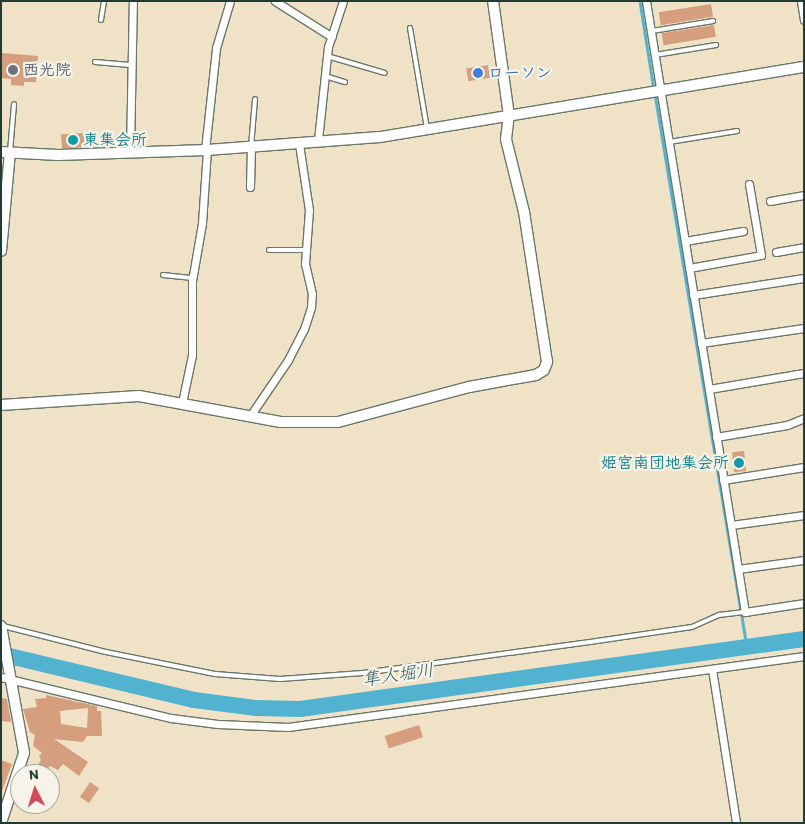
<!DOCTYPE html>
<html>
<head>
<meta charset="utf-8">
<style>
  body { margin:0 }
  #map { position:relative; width:805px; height:824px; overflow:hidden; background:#f0e2c6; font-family:Itim,"Klee One",sans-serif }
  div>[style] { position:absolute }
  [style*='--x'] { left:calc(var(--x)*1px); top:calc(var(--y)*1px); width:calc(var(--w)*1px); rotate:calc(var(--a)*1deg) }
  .stream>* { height:2.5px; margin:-1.25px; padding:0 1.25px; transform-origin:1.25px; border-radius:1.25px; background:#52b3d1 }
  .river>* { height:16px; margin:-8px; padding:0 8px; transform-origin:8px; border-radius:8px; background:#52b3d1 }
  .building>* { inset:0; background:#d59e7d; transform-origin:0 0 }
  .roads { filter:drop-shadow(1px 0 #687767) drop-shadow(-1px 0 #687767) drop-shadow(0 1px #687767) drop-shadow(0 -1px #687767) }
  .lane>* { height:4px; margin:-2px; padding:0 2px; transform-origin:2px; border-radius:2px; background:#fff }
  .street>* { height:7px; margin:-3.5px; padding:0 3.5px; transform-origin:3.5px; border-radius:3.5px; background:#fff }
  .secondary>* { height:10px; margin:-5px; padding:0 5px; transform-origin:5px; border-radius:5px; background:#fff }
  .dots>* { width:14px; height:14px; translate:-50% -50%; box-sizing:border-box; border:2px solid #f7f3e8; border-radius:50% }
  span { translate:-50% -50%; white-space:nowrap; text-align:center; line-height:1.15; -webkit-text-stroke:4.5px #f7f3e8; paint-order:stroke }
  .worship-label { font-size:16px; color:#5b616d; font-weight:700 }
  .left { translate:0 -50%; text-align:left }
  .shop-label { font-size:16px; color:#366cbe; font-weight:700 }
  .culture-label { font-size:16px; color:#0d838f; font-weight:700 }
  .right { translate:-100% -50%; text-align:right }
  .water-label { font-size:18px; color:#2c5a5b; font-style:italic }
  .frame { position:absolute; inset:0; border:2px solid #1f3d34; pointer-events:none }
  .north { position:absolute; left:10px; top:764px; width:50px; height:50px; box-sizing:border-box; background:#f7f3e8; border:1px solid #a1aaa0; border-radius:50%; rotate:355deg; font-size:14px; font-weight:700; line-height:20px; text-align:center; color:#1f3d34 }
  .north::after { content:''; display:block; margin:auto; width:18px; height:22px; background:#d1495b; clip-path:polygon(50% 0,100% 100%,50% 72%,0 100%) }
</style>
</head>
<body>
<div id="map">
  <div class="stream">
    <i style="--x:640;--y:1;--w:89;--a:81"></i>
    <i style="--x:655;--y:94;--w:561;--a:80.55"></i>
  </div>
  <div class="river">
    <i style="--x:1;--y:654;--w:198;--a:13.4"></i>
    <i style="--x:194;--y:700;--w:63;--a:7.4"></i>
    <i style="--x:256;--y:708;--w:44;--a:1.3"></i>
    <i style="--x:300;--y:709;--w:509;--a:-7.91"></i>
  </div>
  <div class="building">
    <i style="left:711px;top:4px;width:13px;height:53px;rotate:81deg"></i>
    <i style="left:714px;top:25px;width:12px;height:53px;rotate:81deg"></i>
    <i style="clip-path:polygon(2px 53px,38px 56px,36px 82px,24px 82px,24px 86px,11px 85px,11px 79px,1px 78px)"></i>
    <i style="left:488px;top:65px;width:13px;height:22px;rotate:81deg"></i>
    <i style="left:84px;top:133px;width:14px;height:23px;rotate:86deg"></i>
    <i style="left:744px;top:451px;width:20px;height:12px;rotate:84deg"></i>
    <i style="clip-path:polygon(evenodd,46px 695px,97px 706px,97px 711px,101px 711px,102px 736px,87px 736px,83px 742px,54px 739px,88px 762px,79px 776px,63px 764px,58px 770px,50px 766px,43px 774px,35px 769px,41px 760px,39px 756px,42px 753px,33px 746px,35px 735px,30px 732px,23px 709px,37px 707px,35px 699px,46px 698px,46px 695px,88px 708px,87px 728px,61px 724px,60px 711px,88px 708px)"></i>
    <i style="clip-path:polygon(1px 698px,7px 699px,11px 722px,1px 721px)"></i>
    <i style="left:419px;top:725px;width:13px;height:36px;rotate:72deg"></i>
    <i style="clip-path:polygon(1px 760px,12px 764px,1px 794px)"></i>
    <i style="left:90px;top:782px;width:11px;height:18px;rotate:34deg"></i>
  </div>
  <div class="roads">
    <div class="lane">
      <i style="--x:101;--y:20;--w:19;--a:-81"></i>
      <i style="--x:410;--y:28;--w:102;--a:80.4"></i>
      <i style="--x:652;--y:31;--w:62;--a:-9.3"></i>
      <i style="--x:655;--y:55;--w:62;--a:-9.3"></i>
      <i style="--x:327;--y:56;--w:60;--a:16.3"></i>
      <i style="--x:95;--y:62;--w:35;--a:5"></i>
      <i style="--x:325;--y:76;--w:21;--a:17"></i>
      <i style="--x:669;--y:142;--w:69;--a:-9.2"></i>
      <i style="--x:251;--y:147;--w:48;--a:-85.2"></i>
      <i style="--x:10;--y:152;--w:48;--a:-85.2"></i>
      <i style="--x:269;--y:250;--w:37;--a:0"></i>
      <i style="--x:163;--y:275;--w:30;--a:6"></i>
      <i style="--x:3;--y:626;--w:106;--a:14.2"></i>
      <i style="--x:106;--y:652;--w:111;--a:11.4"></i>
      <i style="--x:215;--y:674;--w:65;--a:4.4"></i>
      <i style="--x:280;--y:679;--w:83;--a:-4.1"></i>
      <i style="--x:363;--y:673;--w:229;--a:-7.8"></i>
      <i style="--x:590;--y:642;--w:103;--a:-8.4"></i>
      <i style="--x:692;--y:627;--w:30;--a:-24"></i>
      <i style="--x:719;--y:615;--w:25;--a:-7"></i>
    </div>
    <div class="street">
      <i style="--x:275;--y:1;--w:67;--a:32.3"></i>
      <i style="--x:646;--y:1;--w:619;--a:80.8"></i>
      <i style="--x:745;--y:612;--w:60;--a:-8.7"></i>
      <i style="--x:801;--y:1;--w:19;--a:81"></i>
      <i style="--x:318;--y:140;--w:94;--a:-83.9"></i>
      <i style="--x:328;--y:47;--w:48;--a:-71.9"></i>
      <i style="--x:205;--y:150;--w:103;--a:-83.8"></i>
      <i style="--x:216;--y:48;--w:49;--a:-73.4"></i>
      <i style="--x:130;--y:152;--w:151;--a:-88.9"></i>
      <i style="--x:250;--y:187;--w:40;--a:-88.6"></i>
      <i style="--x:770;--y:201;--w:35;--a:-10"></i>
      <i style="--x:685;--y:241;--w:59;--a:-9.8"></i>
      <i style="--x:776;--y:252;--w:28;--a:-10"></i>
      <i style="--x:689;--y:268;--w:73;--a:-10.2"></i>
      <i style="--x:761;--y:255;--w:72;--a:-99.6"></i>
      <i style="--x:693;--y:295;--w:112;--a:-8.7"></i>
      <i style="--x:701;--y:343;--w:104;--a:-8.3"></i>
      <i style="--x:709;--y:389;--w:96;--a:-9.6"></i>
      <i style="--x:182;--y:403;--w:49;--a:-78.2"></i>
      <i style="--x:192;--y:355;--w:74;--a:-90"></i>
      <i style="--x:192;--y:281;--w:59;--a:-80.2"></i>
      <i style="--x:202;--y:223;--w:73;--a:-86.1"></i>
      <i style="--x:250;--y:416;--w:68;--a:-55.8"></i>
      <i style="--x:288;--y:360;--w:35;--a:-63"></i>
      <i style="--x:304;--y:329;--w:23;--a:-72"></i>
      <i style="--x:311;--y:307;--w:13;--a:-86"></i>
      <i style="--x:312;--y:294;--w:31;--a:-103"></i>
      <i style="--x:305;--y:264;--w:54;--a:-85.8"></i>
      <i style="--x:309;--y:210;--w:67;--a:-98.6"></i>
      <i style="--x:716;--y:437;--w:72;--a:-9.6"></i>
      <i style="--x:787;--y:425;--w:18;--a:-22"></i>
      <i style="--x:723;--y:480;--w:82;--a:-9.1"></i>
      <i style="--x:731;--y:525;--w:74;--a:-7.8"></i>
      <i style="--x:738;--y:569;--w:67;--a:-7.8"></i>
      <i style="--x:712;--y:669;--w:156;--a:81.1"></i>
      <i style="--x:1;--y:677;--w:175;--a:13.6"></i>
      <i style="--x:171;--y:718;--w:47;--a:7.3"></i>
      <i style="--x:218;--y:724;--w:70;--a:2.5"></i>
      <i style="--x:288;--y:727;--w:521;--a:-7.83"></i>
    </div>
    <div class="secondary">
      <i style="--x:1;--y:152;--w:57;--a:3"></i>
      <i style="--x:58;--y:155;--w:149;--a:-1.9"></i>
      <i style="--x:207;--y:150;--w:173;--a:-4.3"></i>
      <i style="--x:380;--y:137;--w:430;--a:-9.4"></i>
      <i style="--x:1;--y:251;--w:98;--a:-84.8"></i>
      <i style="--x:1;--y:405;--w:138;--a:-3.7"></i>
      <i style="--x:139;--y:396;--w:144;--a:10.4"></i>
      <i style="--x:281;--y:422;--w:57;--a:0"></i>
      <i style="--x:338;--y:422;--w:136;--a:-15"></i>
      <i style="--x:469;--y:387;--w:68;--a:-10.2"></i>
      <i style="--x:536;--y:375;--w:9;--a:-32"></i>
      <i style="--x:544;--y:370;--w:9;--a:-69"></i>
      <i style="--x:547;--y:362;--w:152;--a:-98.7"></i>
      <i style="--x:524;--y:212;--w:75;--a:-103.9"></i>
      <i style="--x:506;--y:139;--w:23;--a:-83"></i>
      <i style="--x:509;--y:116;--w:116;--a:-97.9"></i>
      <i style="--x:1;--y:626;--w:129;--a:79.7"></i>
      <i style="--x:24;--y:753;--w:74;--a:108.2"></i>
    </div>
  </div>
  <div class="dots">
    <i style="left:13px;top:70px;background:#6b7280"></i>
    <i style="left:478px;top:73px;background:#3f7fe0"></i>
    <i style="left:73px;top:140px;background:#0f9aa8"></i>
    <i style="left:739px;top:463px;background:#0f9aa8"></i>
  </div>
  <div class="worship-label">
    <span class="left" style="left:23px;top:70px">西光院</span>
  </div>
  <div class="shop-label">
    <span class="left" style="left:488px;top:73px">ローソン</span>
  </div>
  <div class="culture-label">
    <span class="left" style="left:83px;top:140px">東集会所</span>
    <span class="right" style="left:729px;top:463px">姫宮南団地集会所</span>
  </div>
  <div class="water-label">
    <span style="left:398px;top:675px;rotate:-8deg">隼人堀川</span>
  </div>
  <div class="frame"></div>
  <div class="north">N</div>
</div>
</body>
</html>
